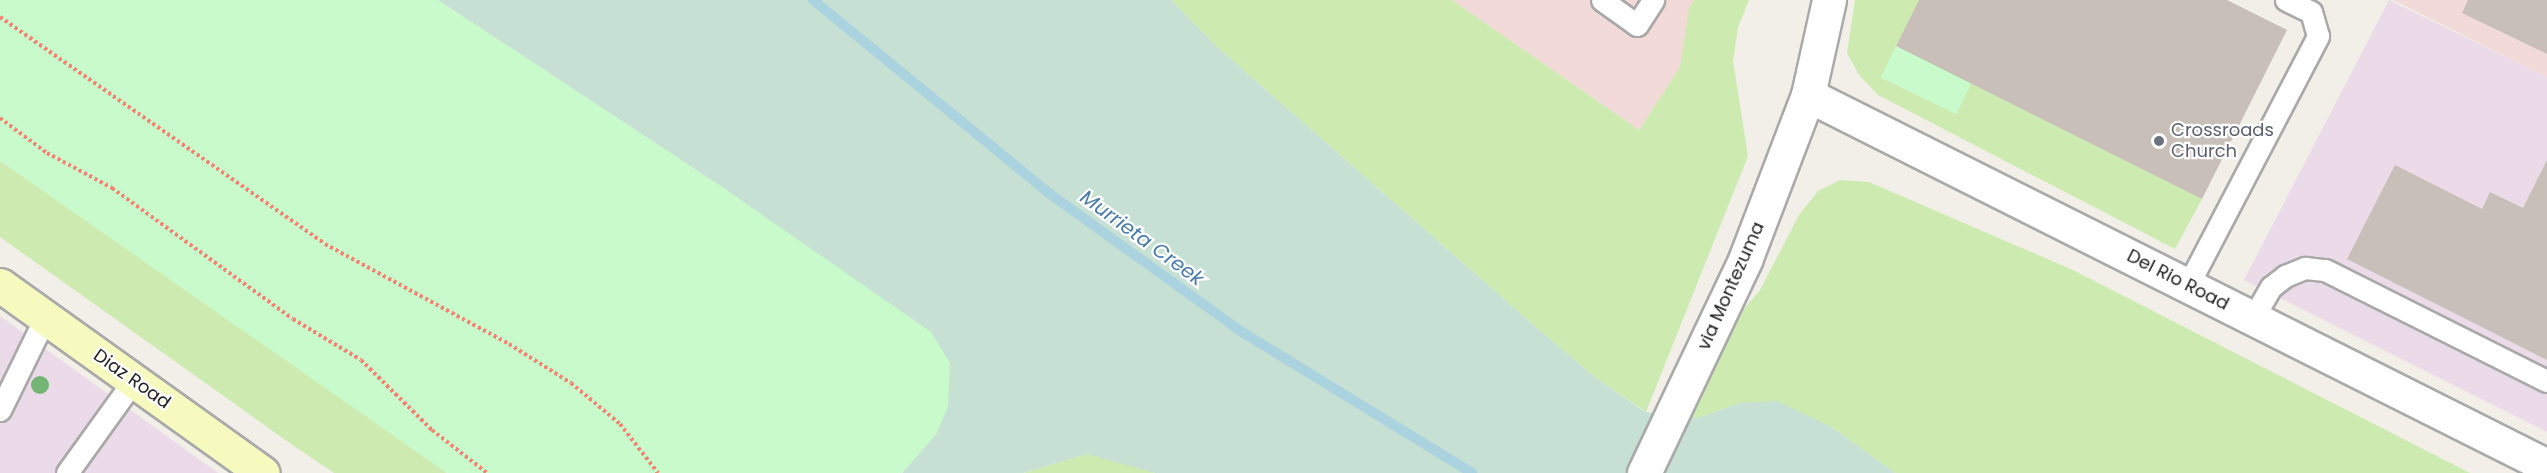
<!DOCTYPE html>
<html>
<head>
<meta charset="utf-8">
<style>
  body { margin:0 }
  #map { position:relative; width:2547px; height:473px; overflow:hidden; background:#f2efe9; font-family:Poppins,sans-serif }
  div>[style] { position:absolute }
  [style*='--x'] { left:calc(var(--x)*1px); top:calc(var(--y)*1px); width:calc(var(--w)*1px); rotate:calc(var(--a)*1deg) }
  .commercial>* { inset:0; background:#f2dad9 }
  .industrial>* { inset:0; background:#ebdbe8 }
  .grass>* { inset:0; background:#cdebb0 }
  .wetland>* { inset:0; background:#c6e0d4 }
  .park>* { inset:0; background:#c8facc; transform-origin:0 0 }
  .stream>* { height:10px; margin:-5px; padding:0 5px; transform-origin:5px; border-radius:5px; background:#aad3df }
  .building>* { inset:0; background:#c7bfb8 }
  .path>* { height:4px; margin-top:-2px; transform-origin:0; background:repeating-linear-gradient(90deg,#fa8072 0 3px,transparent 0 6px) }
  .roads { filter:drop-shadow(2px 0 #a9a9a9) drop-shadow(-2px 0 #a9a9a9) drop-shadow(0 2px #a9a9a9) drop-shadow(0 -2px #a9a9a9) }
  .service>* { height:21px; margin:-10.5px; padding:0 10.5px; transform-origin:10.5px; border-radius:10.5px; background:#fff }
  .tertiary>* { height:33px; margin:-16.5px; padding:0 16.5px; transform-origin:16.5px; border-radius:16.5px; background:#fff }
  .secondary>* { height:33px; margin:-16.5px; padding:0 16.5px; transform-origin:16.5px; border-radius:16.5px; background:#f7fabf }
  .trees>* { width:18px; height:18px; margin:-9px; border-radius:50%; background:#74b475 }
  .dots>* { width:16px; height:16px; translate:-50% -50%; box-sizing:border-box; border:3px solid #fff; border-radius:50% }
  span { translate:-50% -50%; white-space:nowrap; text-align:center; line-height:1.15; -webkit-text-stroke:4.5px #fff; paint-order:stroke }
  .worship-label { font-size:18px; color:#5b616d }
  .left { translate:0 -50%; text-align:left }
  .street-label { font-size:18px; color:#222 }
  .water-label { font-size:20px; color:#4a7aab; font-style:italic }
</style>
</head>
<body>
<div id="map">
  <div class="commercial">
    <i style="clip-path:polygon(1452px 0,1694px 0,1680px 67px,1639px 130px)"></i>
    <i style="clip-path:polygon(2393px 0,2547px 0,2547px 77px)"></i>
  </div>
  <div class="industrial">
    <i style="clip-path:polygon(2389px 0,2547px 77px,2547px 432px,2244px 280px)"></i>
    <i style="clip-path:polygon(0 316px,61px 360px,218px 473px,0 473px)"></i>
  </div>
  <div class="grass">
    <i style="clip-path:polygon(1171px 0,1452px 0,1639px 130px,1680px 67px,1689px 8px,1694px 0,1749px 0,1738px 27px,1733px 61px,1748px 156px,1646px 412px,1596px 378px,1546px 336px,1216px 46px)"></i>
    <i style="clip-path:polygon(1855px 0,1919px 0,1881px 78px,1971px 83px,2202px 199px,2175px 249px,1878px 95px,1859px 75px,1847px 53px)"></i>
    <i style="clip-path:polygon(0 161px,173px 279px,447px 473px,334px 473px,291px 444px,0 237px)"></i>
    <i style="clip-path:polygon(1840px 180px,1869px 182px,2073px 270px,2470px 473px,1895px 473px,1830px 426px,1740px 403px,1698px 418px,1689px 417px,1732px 323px,1760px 290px,1799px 215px,1818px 191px)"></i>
    <i style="clip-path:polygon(1087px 454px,1132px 464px,1155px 473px,1023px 473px)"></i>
  </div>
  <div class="wetland">
    <i style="clip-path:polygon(438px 0,1171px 0,1216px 46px,1546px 336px,1596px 378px,1645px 412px,1698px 418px,1740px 403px,1777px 401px,1830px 426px,1895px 473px,1155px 473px,1087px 454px,1023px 473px,902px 473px,936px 434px,725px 189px)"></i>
  </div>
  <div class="park">
    <i style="clip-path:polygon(0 0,438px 0,725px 189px,931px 332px,950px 363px,948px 407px,936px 434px,902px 473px,447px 473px,0 161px)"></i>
    <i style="left:1896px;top:46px;width:84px;height:35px;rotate:26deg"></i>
  </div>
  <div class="stream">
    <i style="--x:813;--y:0;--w:306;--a:39.3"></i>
    <i style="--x:1050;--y:194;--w:236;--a:35.7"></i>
    <i style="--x:1242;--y:332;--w:270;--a:31.5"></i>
  </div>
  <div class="building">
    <i style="clip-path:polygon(1919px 0,2227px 0,2287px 30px,2202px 199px,1896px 46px)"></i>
    <i style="clip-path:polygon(2468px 0,2547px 0,2547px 54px,2462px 13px)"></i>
    <i style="clip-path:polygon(2547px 160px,2547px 360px,2347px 259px,2395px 165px,2482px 209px,2490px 192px,2523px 208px)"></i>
  </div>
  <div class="path">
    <i style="--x:0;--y:17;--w:396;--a:34.9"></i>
    <i style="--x:325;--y:244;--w:209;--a:28.5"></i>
    <i style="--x:509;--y:344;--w:73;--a:32.2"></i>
    <i style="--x:571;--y:383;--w:64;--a:39.9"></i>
    <i style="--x:620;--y:424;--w:62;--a:52.2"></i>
    <i style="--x:0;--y:118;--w:59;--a:36.7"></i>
    <i style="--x:47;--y:153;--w:74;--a:28.3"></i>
    <i style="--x:112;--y:188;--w:223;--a:35.9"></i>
    <i style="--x:293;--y:319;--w:79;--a:31.1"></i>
    <i style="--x:361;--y:360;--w:100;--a:44.6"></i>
    <i style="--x:432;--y:430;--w:70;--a:38"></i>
  </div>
  <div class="roads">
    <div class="service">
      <i style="--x:1602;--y:0;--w:43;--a:35.5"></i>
      <i style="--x:1637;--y:25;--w:30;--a:-57"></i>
      <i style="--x:2188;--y:285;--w:281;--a:-62.4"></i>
      <i style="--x:2318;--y:36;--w:25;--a:-106"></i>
      <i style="--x:2311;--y:12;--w:28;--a:-154"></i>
      <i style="--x:2253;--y:318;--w:36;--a:-60"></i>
      <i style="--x:2271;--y:287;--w:18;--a:-38"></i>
      <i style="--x:2285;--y:276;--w:22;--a:-22"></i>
      <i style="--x:2305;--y:268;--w:20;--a:6"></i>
      <i style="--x:2325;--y:270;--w:248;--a:26.6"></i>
      <i style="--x:0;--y:410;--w:102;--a:-63.9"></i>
      <i style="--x:67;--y:473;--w:115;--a:-54.2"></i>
    </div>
    <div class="tertiary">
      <i style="--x:1808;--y:95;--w:827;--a:26.66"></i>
      <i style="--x:1644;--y:473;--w:236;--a:-64.6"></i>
      <i style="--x:1745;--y:260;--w:177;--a:-69.1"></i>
      <i style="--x:1808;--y:95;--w:97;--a:-77.5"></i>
    </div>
    <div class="secondary">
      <i style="--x:0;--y:285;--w:323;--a:35.6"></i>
    </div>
  </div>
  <div class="trees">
    <i style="left:40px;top:385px"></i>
  </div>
  <div class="dots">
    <i style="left:2159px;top:141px;background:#6b7280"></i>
  </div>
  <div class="worship-label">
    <span class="left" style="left:2171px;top:141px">Crossroads<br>Church</span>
  </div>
  <div class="street-label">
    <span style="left:2178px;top:280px;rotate:27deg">Del Rio Road</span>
    <span style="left:1731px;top:286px;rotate:-66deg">via Montezuma</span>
    <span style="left:132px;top:379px;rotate:35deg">Diaz Road</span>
  </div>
  <div class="water-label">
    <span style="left:1142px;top:238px;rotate:36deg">Murrieta Creek</span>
  </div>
</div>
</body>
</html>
